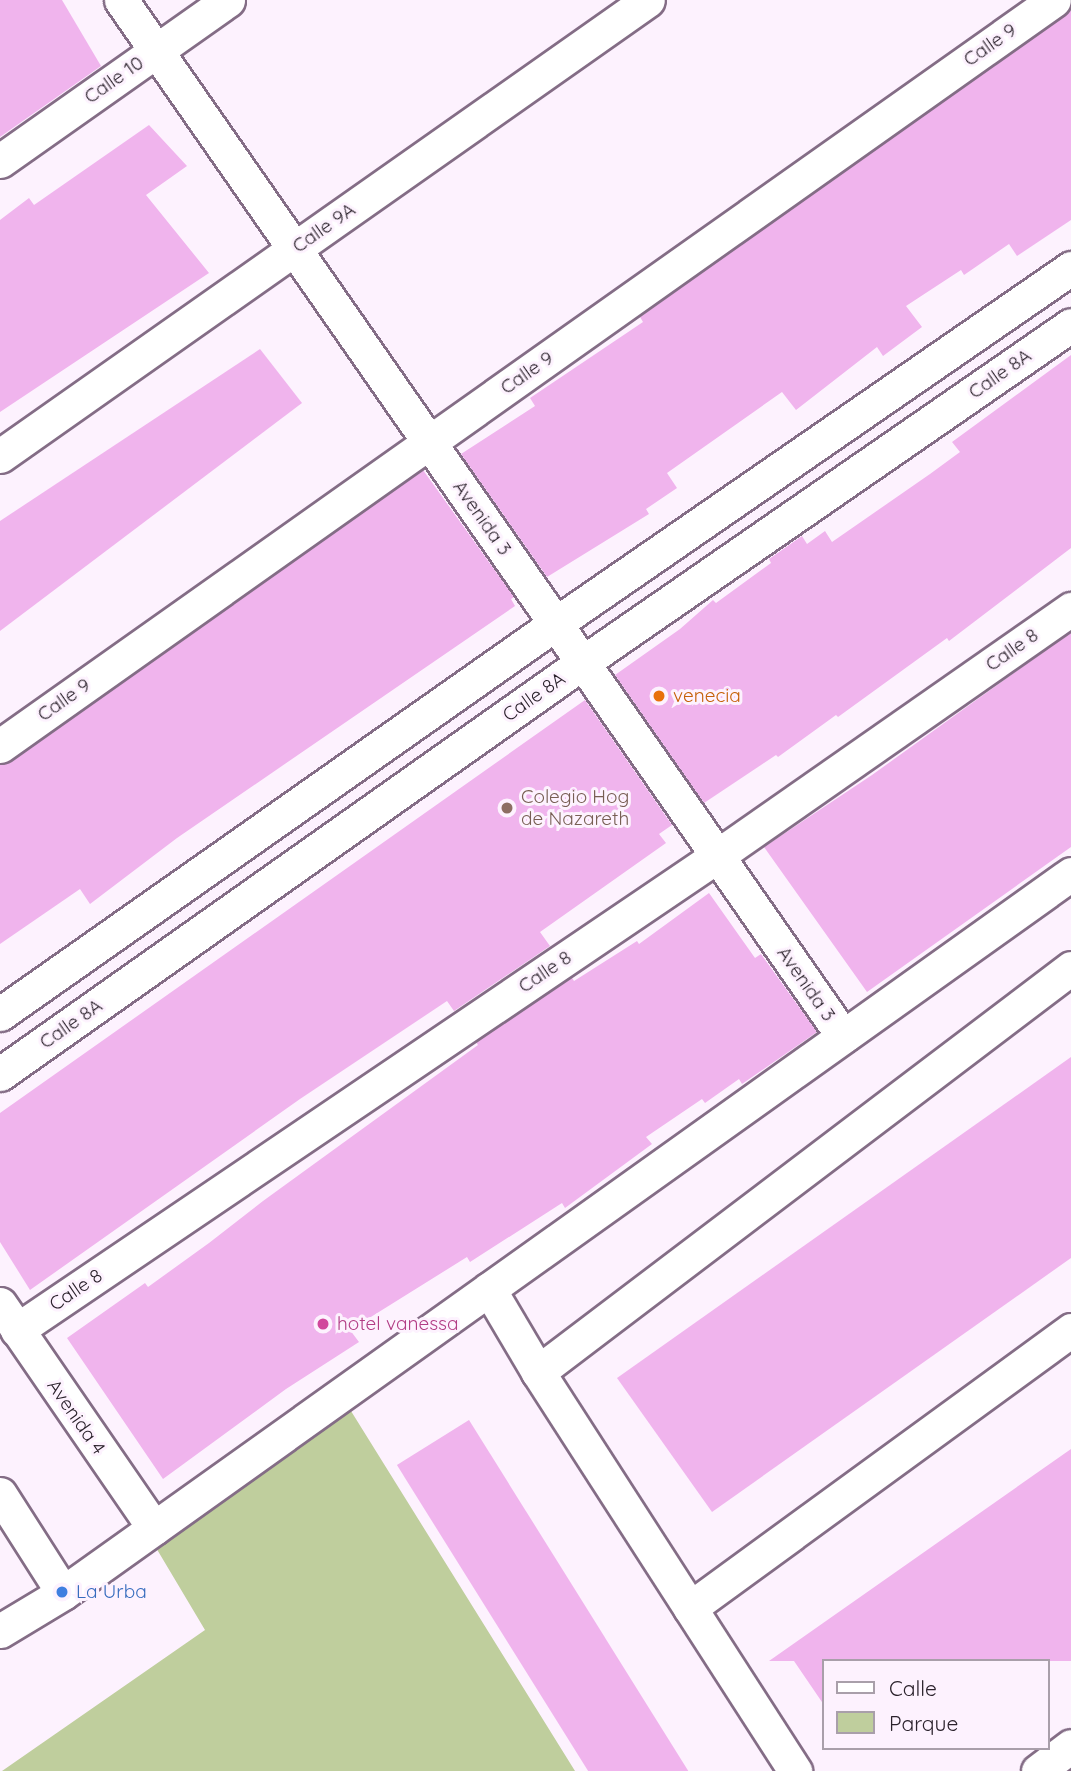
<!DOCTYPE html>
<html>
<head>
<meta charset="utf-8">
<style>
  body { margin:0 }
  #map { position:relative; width:1071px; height:1771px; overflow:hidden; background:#fdf2fe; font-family:Quicksand,sans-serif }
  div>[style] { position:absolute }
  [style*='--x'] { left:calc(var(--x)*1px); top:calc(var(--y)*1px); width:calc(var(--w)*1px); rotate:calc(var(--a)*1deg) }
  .green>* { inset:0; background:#bfce9d }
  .building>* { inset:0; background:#f0b4ed; transform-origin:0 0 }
  .roads { filter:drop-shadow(2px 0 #846d86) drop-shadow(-2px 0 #846d86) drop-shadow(0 2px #846d86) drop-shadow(0 -2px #846d86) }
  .minor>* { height:33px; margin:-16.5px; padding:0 16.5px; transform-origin:16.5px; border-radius:16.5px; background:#fff }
  .dots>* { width:19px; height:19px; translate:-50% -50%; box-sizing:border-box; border:4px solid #fdf2fe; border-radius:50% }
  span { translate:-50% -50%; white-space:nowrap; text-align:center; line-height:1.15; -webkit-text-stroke:6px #fdf2fe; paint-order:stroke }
  .street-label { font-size:19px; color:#2b222c }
  .food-label { font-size:19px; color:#c56008 }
  .left { translate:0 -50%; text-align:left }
  .education-label { font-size:19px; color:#785e54 }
  .hotel-label { font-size:19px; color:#b23c85 }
  .shop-label { font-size:19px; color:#366cbe }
  .legend { position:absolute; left:822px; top:1659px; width:228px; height:91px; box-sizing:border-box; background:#fdf2fe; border:2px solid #a99faa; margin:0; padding:9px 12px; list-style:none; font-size:21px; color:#2b222c }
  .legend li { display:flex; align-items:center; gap:14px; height:35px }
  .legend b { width:35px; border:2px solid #a99faa }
</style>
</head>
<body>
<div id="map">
  <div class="green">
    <i style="clip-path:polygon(346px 1403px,575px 1771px,2px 1771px,205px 1630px,149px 1536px)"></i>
  </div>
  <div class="building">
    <i style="clip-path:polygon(0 0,62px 0,101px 66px,0 137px)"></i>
    <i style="clip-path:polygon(1071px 9px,1071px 220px,1017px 256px,1009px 244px,964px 275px,961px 270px,906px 306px,922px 327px,883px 356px,877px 347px,796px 410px,782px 392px,667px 473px,677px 488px,646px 509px,649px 514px,547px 577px,461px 454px,535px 406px,530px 398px,643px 322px,640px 317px)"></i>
    <i style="clip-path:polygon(149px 125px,187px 166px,146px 195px,209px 273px,0 412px,0 220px,29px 198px,34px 205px)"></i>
    <i style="clip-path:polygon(260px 349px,302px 403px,0 631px,0 521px)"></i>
    <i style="clip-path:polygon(1071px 355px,1071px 548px,949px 641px,947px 638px,838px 717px,836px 715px,778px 757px,776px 755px,704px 803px,615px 675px,680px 629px,713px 600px,716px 603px,771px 563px,769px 559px,802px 536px,807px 544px,825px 531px,832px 542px,930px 474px,960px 452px,952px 442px)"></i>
    <i style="clip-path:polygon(423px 470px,514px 597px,511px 599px,515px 606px,177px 838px,90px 904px,80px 889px,0 944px,0 765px,11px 762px)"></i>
    <i style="clip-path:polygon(1071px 632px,1071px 847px,867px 992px,764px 847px,872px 775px)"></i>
    <i style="clip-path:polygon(585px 700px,672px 825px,659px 834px,666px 843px,540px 932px,550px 946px,454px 1011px,447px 1001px,300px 1099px,30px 1290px,0 1242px,0 1113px)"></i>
    <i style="clip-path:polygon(709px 893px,755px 958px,761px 954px,817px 1032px,742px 1084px,739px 1079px,705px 1103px,702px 1099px,646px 1137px,652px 1144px,565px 1208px,562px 1203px,470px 1262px,467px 1257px,350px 1330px,359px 1342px,286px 1389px,163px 1479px,67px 1338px,145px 1283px,148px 1287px,209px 1243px,263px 1201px,478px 1045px,476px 1042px,572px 978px,574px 981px,637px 941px,639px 944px)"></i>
    <i style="clip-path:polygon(1071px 1057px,1071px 1258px,712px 1512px,617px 1378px)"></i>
    <i style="left:469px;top:1420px;width:416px;height:85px;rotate:58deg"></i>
    <i style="clip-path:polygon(1071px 1449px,1071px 1661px,824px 1661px,824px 1705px,794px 1661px,769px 1661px)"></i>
  </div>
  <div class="roads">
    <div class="minor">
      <i style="--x:121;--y:0;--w:1263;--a:55.13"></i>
      <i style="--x:0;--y:161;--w:279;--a:-35.2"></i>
      <i style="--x:0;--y:456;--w:792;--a:-35.13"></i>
      <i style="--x:0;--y:746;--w:1291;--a:-35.29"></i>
      <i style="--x:0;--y:1014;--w:678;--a:-35.1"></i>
      <i style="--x:555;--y:624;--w:627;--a:-34.6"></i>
      <i style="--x:0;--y:1074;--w:712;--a:-35.23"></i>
      <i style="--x:582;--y:663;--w:594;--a:-34.65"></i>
      <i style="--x:489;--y:1289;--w:96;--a:59.4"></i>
      <i style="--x:538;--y:1372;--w:475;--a:57.2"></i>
      <i style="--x:0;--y:1304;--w:272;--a:55.5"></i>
      <i style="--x:17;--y:1330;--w:845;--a:-34.1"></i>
      <i style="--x:717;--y:856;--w:432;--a:-34.9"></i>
      <i style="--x:538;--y:1372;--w:669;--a:-37.16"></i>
      <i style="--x:0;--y:1494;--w:117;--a:57.5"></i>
      <i style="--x:690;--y:1608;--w:472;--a:-36.1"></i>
      <i style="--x:0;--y:1631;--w:74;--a:-31.1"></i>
      <i style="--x:63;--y:1593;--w:1238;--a:-35.5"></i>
      <i style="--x:1038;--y:1771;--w:41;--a:-37.1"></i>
    </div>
  </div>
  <div class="dots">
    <i style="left:659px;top:696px;background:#e8710a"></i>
    <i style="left:507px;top:808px;background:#8d6e63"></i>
    <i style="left:323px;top:1324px;background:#d1479c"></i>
    <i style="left:62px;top:1592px;background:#3f7fe0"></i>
  </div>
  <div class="street-label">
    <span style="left:990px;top:45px;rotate:-35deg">Calle 9</span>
    <span style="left:114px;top:80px;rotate:-35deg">Calle 10</span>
    <span style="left:324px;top:228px;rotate:-35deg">Calle 9A</span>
    <span style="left:527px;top:373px;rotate:-35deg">Calle 9</span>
    <span style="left:1000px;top:374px;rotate:-35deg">Calle 8A</span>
    <span style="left:482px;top:518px;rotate:55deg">Avenida 3</span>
    <span style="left:1012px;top:650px;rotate:-35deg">Calle 8</span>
    <span style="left:534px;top:697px;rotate:-35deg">Calle 8A</span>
    <span style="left:64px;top:700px;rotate:-35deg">Calle 9</span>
    <span style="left:545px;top:972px;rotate:-34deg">Calle 8</span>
    <span style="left:806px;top:984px;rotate:55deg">Avenida 3</span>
    <span style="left:71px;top:1024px;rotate:-35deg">Calle 8A</span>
    <span style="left:76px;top:1290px;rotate:-34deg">Calle 8</span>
    <span style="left:76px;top:1417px;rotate:55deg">Avenida 4</span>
  </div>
  <div class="food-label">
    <span class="left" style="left:673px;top:696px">venecia</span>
  </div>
  <div class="education-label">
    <span class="left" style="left:521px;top:808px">Colegio Hog<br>de Nazareth</span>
  </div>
  <div class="hotel-label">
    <span class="left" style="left:337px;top:1324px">hotel vanessa</span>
  </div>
  <div class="shop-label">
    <span class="left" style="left:76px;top:1592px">La Urba</span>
  </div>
  <ul class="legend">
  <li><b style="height:9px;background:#fff"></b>Calle</li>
  <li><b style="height:19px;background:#bfce9d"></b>Parque</li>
  </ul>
</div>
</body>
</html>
